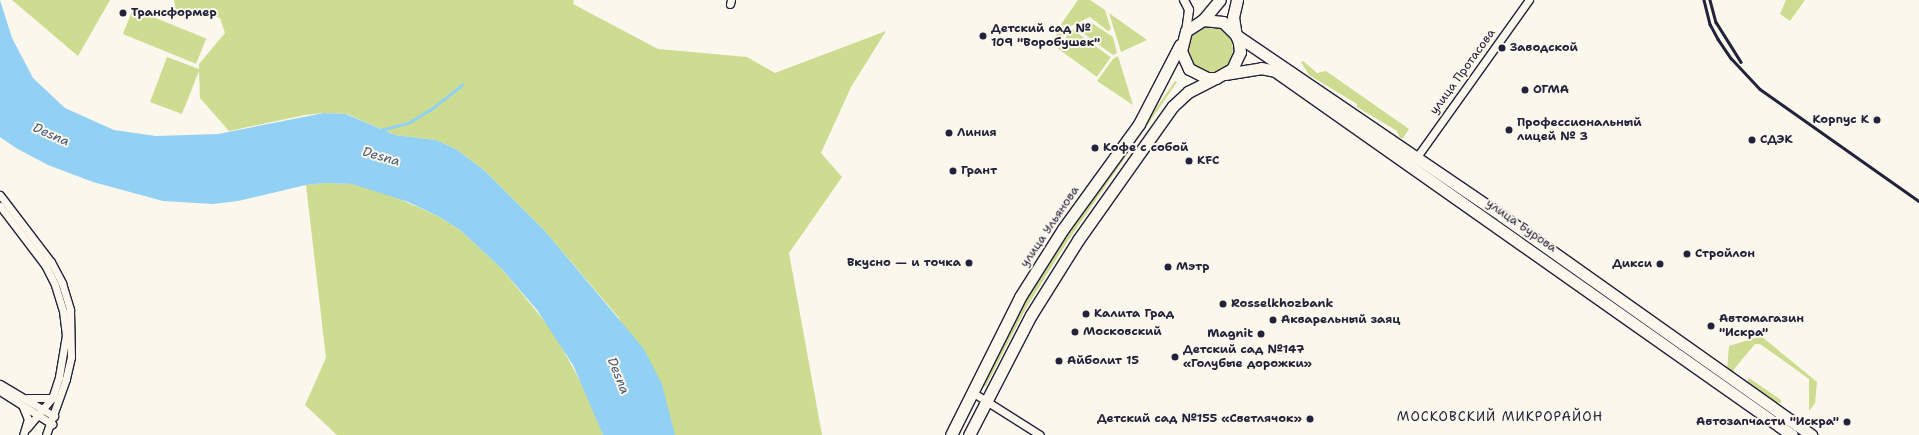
<!DOCTYPE html>
<html>
<head>
<meta charset="utf-8">
<style>
  body { margin:0 }
  #map { position:relative; width:1919px; height:435px; overflow:hidden; background:#fbf7ec; font-family:"Shantell Sans",sans-serif }
  div>[style] { position:absolute }
  [style*='--x'] { left:calc(var(--x)*1px); top:calc(var(--y)*1px); width:calc(var(--w)*1px); rotate:calc(var(--a)*1deg) }
  .green>* { inset:0; background:#cddc90; transform-origin:0 0 }
  .round { border-radius:50% }
  .water>* { inset:0; background:#92d1f3 }
  .stream>* { height:2.5px; margin:-1.25px; padding:0 1.25px; transform-origin:1.25px; border-radius:1.25px; background:#92d1f3 }
  .roads { filter:drop-shadow(1px 0 #22223b) drop-shadow(-1px 0 #22223b) drop-shadow(0 1px #22223b) drop-shadow(0 -1px #22223b) }
  .minor>* { height:7px; margin:-3.5px; padding:0 3.5px; transform-origin:3.5px; border-radius:3.5px; background:#fbf7ec }
  .tertiary>* { height:8px; margin:-4px; padding:0 4px; transform-origin:4px; border-radius:4px; background:#fbf7ec }
  .primary>* { height:11px; margin:-5.5px; padding:0 5.5px; transform-origin:5.5px; border-radius:5.5px; background:#fbf7ec }
  .rail>* { height:2.5px; margin:-1.25px; padding:0 1.25px; transform-origin:1.25px; border-radius:1.25px; background:#22223b }
  .dots>* { width:11px; height:11px; translate:-50% -50%; box-sizing:border-box; border:2px solid #fbf7ec; border-radius:50% }
  span { translate:-50% -50%; white-space:nowrap; text-align:center; line-height:1.15; -webkit-text-stroke:4px #fbf7ec; paint-order:stroke }
  .poi-label { font-size:12px; color:#22223b; font-weight:700 }
  .left { translate:0 -50%; text-align:left }
  .right { translate:-100% -50%; text-align:right }
  .street-label { font-size:12px; color:#22223b }
  .water-label { font-size:13px; color:#445772; font-style:italic }
  .neighbourhood-label { font-size:13px; color:#22223b; letter-spacing:1px }
</style>
</head>
<body>
<div id="map">
  <div class="green">
    <i style="clip-path:polygon(12px 0,110px 0,78px 56px)"></i>
    <i style="clip-path:polygon(174px 0,574px 0,573px 4px,658px 49px,747px 57px,775px 73px,886px 31px,851px 87px,821px 153px,842px 177px,789px 253px,822px 435px,675px 435px,619px 318px,545px 231px,485px 171px,456px 149px,436px 140px,395px 135px,347px 114px,324px 113px,305px 115px,229px 131px,200px 98px,199px 71px,182px 114px,150px 102px,167px 57px,199px 69px,199px 64px,225px 33px,220px 18px,198px 9px,189px 15px,176px 10px)"></i>
    <i style="clip-path:polygon(1078px 0,1090px 0,1105px 10px,1111px 29px,1108px 31px,1090px 17px,1071px 26px,1056px 46px,1057px 30px)"></i>
    <i style="clip-path:polygon(1786px 0,1805px 0,1790px 21px,1780px 14px)"></i>
    <i style="left:133px;top:9px;width:79px;height:27px;rotate:22deg"></i>
    <i style="clip-path:polygon(1109px 13px,1147px 40px,1121px 52px)"></i>
    <i style="clip-path:polygon(1089px 21px,1113px 37px,1117px 53px,1113px 55px,1076px 28px)"></i>
    <i class="round" style="left:1187px;top:26px;width:46px;height:46px"></i>
    <i style="left:1072px;top:29px;width:48px;height:24px;rotate:36deg"></i>
    <i style="clip-path:polygon(1118px 56px,1133px 105px,1097px 81px,1113px 59px)"></i>
    <i style="clip-path:polygon(1303px 61px,1317px 73px,1326px 71px,1409px 129px,1403px 138px,1400px 138px,1397px 131px,1357px 107px,1357px 104px,1309px 75px,1301px 62px)"></i>
    <i style="clip-path:polygon(1175px 81px,1177px 82px,1067px 242px,1026px 308px,986px 386px,983px 387px,1015px 318px,1048px 264px)"></i>
    <i style="clip-path:polygon(326px 183px,352px 184px,381px 191px,438px 216px,460px 230px,501px 268px,554px 333px,586px 392px,603px 435px,337px 435px,305px 405px,326px 358px,306px 185px)"></i>
    <i style="clip-path:polygon(1761px 336px,1817px 382px,1815px 403px,1809px 411px,1809px 379px,1760px 344px,1755px 344px,1734px 369px,1734px 374px,1727px 369px,1729px 346px)"></i>
    <i style="clip-path:polygon(1749px 378px,1781px 400px,1781px 403px,1778px 403px,1747px 382px)"></i>
  </div>
  <div class="water">
    <i style="clip-path:polygon(0 0,12px 38px,33px 78px,65px 108px,114px 130px,156px 136px,218px 134px,324px 113px,346px 114px,395px 135px,436px 140px,456px 149px,485px 171px,545px 231px,644px 349px,662px 384px,675px 435px,603px 435px,573px 365px,537px 310px,501px 268px,460px 230px,438px 216px,408px 202px,352px 184px,326px 183px,306px 185px,238px 201px,213px 204px,163px 201px,93px 182px,48px 165px,16px 148px,0 137px)"></i>
  </div>
  <div class="stream">
    <i style="--x:376;--y:131;--w:33;--a:-14"></i>
    <i style="--x:408;--y:123;--w:26;--a:-31"></i>
    <i style="--x:430;--y:110;--w:41;--a:-38"></i>
  </div>
  <div class="roads">
    <div class="minor">
      <i style="--x:730;--y:4;--w:4;--a:-76"></i>
      <i style="--x:1414;--y:161;--w:198;--a:-54.5"></i>
      <i style="--x:0;--y:195;--w:84;--a:52.7"></i>
      <i style="--x:51;--y:262;--w:24;--a:62"></i>
      <i style="--x:62;--y:283;--w:28;--a:73"></i>
      <i style="--x:70;--y:310;--w:47;--a:88.8"></i>
      <i style="--x:71;--y:357;--w:23;--a:103"></i>
      <i style="--x:66;--y:379;--w:59;--a:109.7"></i>
      <i style="--x:0;--y:206;--w:74;--a:52.7"></i>
      <i style="--x:45;--y:265;--w:22;--a:63"></i>
      <i style="--x:55;--y:285;--w:27;--a:73"></i>
      <i style="--x:63;--y:311;--w:24;--a:83"></i>
      <i style="--x:66;--y:335;--w:43;--a:99.5"></i>
      <i style="--x:59;--y:377;--w:22;--a:108"></i>
      <i style="--x:52;--y:398;--w:39;--a:130"></i>
      <i style="--x:0;--y:384;--w:63;--a:30.7"></i>
      <i style="--x:0;--y:391;--w:62;--a:32.4"></i>
      <i style="--x:972;--y:392;--w:80;--a:32.3"></i>
      <i style="--x:27;--y:398;--w:25;--a:0"></i>
      <i style="--x:22;--y:405;--w:15;--a:67"></i>
      <i style="--x:28;--y:419;--w:17;--a:107"></i>
    </div>
    <div class="tertiary">
      <i style="--x:1184;--y:0;--w:11;--a:63"></i>
      <i style="--x:1189;--y:10;--w:21;--a:98"></i>
    </div>
    <div class="primary">
      <i style="--x:1237;--y:0;--w:17;--a:103"></i>
      <i style="--x:1233;--y:17;--w:18;--a:81"></i>
      <i style="--x:1236;--y:35;--w:9;--a:69"></i>
      <i style="--x:1239;--y:43;--w:9;--a:84"></i>
      <i style="--x:1240;--y:52;--w:19;--a:115"></i>
      <i style="--x:1232;--y:69;--w:18;--a:151"></i>
      <i style="--x:1216;--y:78;--w:9;--a:180"></i>
      <i style="--x:1207;--y:78;--w:20;--a:-153"></i>
      <i style="--x:1189;--y:69;--w:20;--a:-114"></i>
      <i style="--x:1181;--y:51;--w:21;--a:-76"></i>
      <i style="--x:1186;--y:31;--w:20;--a:-33"></i>
      <i style="--x:1203;--y:20;--w:20;--a:6"></i>
      <i style="--x:1223;--y:22;--w:18;--a:45"></i>
      <i style="--x:1236;--y:35;--w:322;--a:34.2"></i>
      <i style="--x:1502;--y:216;--w:379;--a:35.3"></i>
      <i style="--x:1203;--y:20;--w:26;--a:-50"></i>
      <i style="--x:1225;--y:74;--w:36;--a:-9"></i>
      <i style="--x:1261;--y:68;--w:14;--a:12"></i>
      <i style="--x:1275;--y:71;--w:632;--a:35.15"></i>
      <i style="--x:951;--y:435;--w:154;--a:-63.4"></i>
      <i style="--x:1020;--y:297;--w:80;--a:-57.7"></i>
      <i style="--x:1063;--y:229;--w:130;--a:-54.1"></i>
      <i style="--x:1139;--y:124;--w:89;--a:-62.6"></i>
      <i style="--x:969;--y:435;--w:135;--a:-62.7"></i>
      <i style="--x:1031;--y:315;--w:89;--a:-57.9"></i>
      <i style="--x:1078;--y:240;--w:164;--a:-54.7"></i>
      <i style="--x:1173;--y:106;--w:21;--a:-43"></i>
      <i style="--x:1188;--y:92;--w:29;--a:-27"></i>
    </div>
  </div>
  <div class="rail">
    <i style="--x:1704;--y:0;--w:25;--a:76"></i>
    <i style="--x:1710;--y:24;--w:17;--a:62"></i>
    <i style="--x:1718;--y:39;--w:23;--a:56"></i>
    <i style="--x:1731;--y:58;--w:42;--a:46.9"></i>
    <i style="--x:1760;--y:89;--w:194;--a:35.2"></i>
    <i style="--x:1710;--y:0;--w:23;--a:75"></i>
    <i style="--x:1716;--y:22;--w:47;--a:58"></i>
  </div>
  <div class="dots">
    <i style="left:123px;top:13px;background:#22223b"></i>
    <i style="left:983px;top:36px;background:#22223b"></i>
    <i style="left:1502px;top:48px;background:#22223b"></i>
    <i style="left:1525px;top:90px;background:#22223b"></i>
    <i style="left:1877px;top:120px;background:#22223b"></i>
    <i style="left:1509px;top:130px;background:#22223b"></i>
    <i style="left:949px;top:133px;background:#22223b"></i>
    <i style="left:1752px;top:140px;background:#22223b"></i>
    <i style="left:1095px;top:148px;background:#22223b"></i>
    <i style="left:1189px;top:161px;background:#22223b"></i>
    <i style="left:953px;top:171px;background:#22223b"></i>
    <i style="left:1687px;top:254px;background:#22223b"></i>
    <i style="left:969px;top:263px;background:#22223b"></i>
    <i style="left:1660px;top:264px;background:#22223b"></i>
    <i style="left:1168px;top:267px;background:#22223b"></i>
    <i style="left:1223px;top:304px;background:#22223b"></i>
    <i style="left:1086px;top:314px;background:#22223b"></i>
    <i style="left:1273px;top:320px;background:#22223b"></i>
    <i style="left:1711px;top:326px;background:#22223b"></i>
    <i style="left:1075px;top:332px;background:#22223b"></i>
    <i style="left:1261px;top:334px;background:#22223b"></i>
    <i style="left:1175px;top:357px;background:#22223b"></i>
    <i style="left:1059px;top:361px;background:#22223b"></i>
    <i style="left:1310px;top:419px;background:#22223b"></i>
    <i style="left:1847px;top:422px;background:#22223b"></i>
  </div>
  <div class="poi-label">
    <span class="left" style="left:131px;top:13px">Трансформер</span>
    <span class="left" style="left:991px;top:36px">Детский сад №<br>109 "Воробушек"</span>
    <span class="left" style="left:1510px;top:48px">Заводской</span>
    <span class="left" style="left:1533px;top:90px">ОГМА</span>
    <span class="right" style="left:1869px;top:120px">Корпус К</span>
    <span class="left" style="left:1517px;top:130px">Профессиональный<br>лицей № 3</span>
    <span class="left" style="left:957px;top:133px">Линия</span>
    <span class="left" style="left:1760px;top:140px">СДЭК</span>
    <span class="left" style="left:1103px;top:148px">Кофе с собой</span>
    <span class="left" style="left:1197px;top:161px">KFC</span>
    <span class="left" style="left:961px;top:171px">Грант</span>
    <span class="left" style="left:1695px;top:254px">Стройлон</span>
    <span class="right" style="left:961px;top:263px">Вкусно — и точка</span>
    <span class="right" style="left:1652px;top:264px">Дикси</span>
    <span class="left" style="left:1176px;top:267px">Мэтр</span>
    <span class="left" style="left:1231px;top:304px">Rosselkhozbank</span>
    <span class="left" style="left:1094px;top:314px">Калита Град</span>
    <span class="left" style="left:1719px;top:326px">Автомагазин<br>"Искра"</span>
    <span class="left" style="left:1281px;top:320px">Акварельный заяц</span>
    <span class="left" style="left:1083px;top:332px">Московский</span>
    <span class="right" style="left:1253px;top:334px">Magnit</span>
    <span class="left" style="left:1183px;top:357px">Детский сад №147<br>«Голубые дорожки»</span>
    <span class="left" style="left:1067px;top:361px">Айболит 15</span>
    <span class="right" style="left:1302px;top:419px">Детский сад №155 «Светлячок»</span>
    <span class="right" style="left:1839px;top:422px">Автозапчасти "Искра"</span>
  </div>
  <div class="street-label">
    <span style="left:1463px;top:72px;rotate:-54deg">улица Протасова</span>
    <span style="left:1521px;top:226px;rotate:35deg">улица Бурова</span>
    <span style="left:1050px;top:227px;rotate:-56deg">улица Ульянова</span>
  </div>
  <div class="water-label">
    <span style="left:51px;top:135px;rotate:24deg">Desna</span>
    <span style="left:381px;top:157px;rotate:16deg">Desna</span>
    <span style="left:618px;top:376px;rotate:68deg">Desna</span>
  </div>
  <div class="neighbourhood-label">
    <span style="left:1500px;top:417px">МОСКОВСКИЙ МИКРОРАЙОН</span>
  </div>
</div>
</body>
</html>
